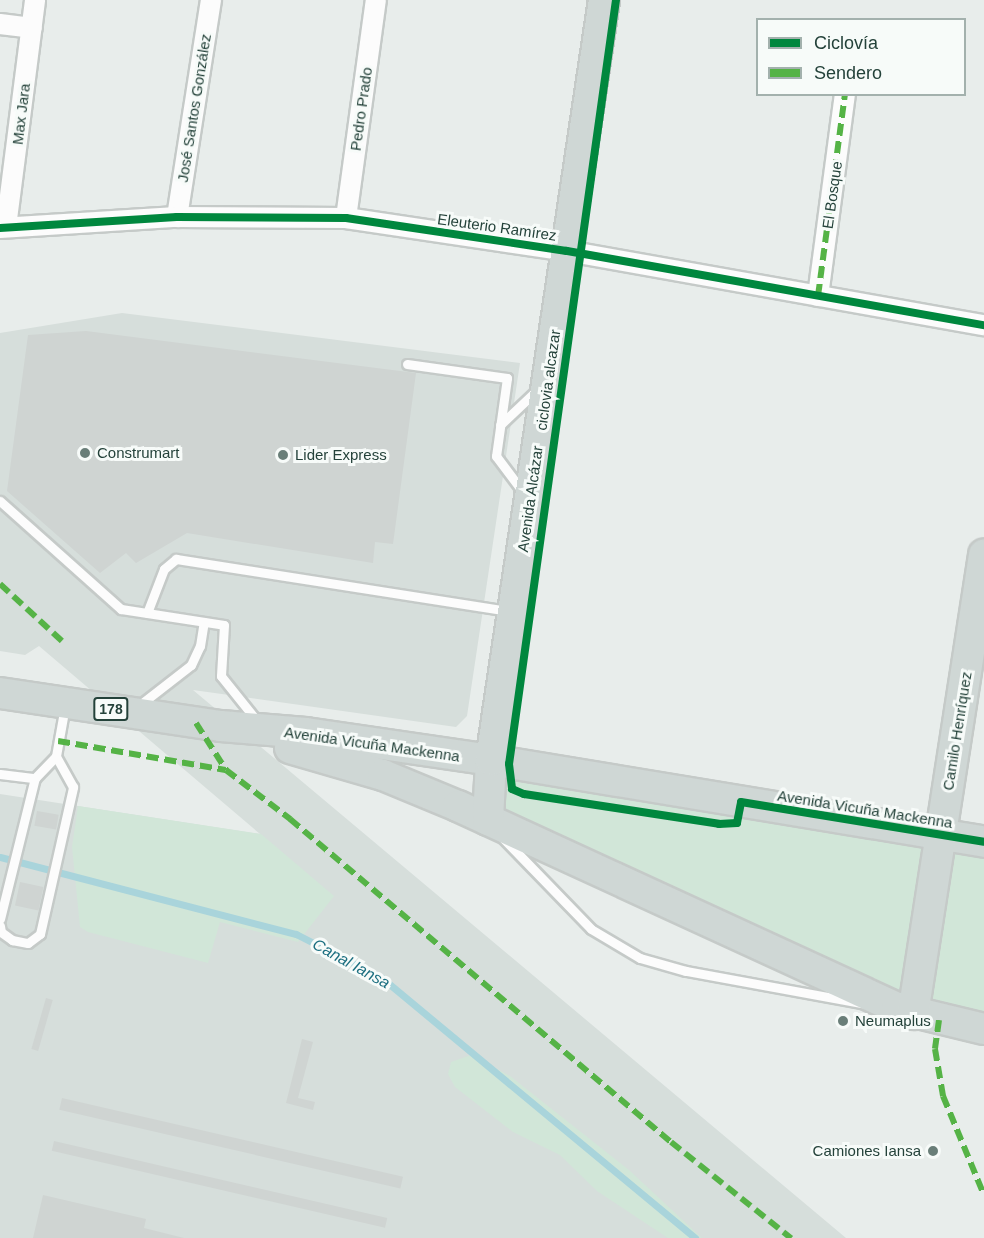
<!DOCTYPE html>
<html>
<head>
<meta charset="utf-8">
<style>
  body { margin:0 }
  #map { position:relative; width:984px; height:1238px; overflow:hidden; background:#e8edeb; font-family:Helvetica,sans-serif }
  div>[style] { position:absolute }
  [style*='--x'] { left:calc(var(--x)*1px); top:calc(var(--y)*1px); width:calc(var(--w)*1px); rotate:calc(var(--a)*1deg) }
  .built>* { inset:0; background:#d6dedb }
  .green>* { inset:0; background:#d1e6d8 }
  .stream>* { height:7px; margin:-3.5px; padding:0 3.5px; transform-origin:3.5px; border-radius:3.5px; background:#a9d4db }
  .building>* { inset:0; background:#cfd4d2; transform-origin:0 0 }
  .roads { filter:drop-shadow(2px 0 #c5cac8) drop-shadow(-2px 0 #c5cac8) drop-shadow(0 2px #c5cac8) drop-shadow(0 -2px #c5cac8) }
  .service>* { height:9px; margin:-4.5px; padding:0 4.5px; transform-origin:4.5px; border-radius:4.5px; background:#fcfcfc }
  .minor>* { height:20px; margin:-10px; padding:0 10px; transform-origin:10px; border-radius:10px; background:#fcfcfc }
  .primary>* { height:30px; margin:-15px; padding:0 15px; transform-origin:15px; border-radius:15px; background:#cfd7d5 }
  .quiet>* { height:6px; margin-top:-3px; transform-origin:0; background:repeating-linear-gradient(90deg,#55b346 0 12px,transparent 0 18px) }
  .cycleway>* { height:8px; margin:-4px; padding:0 4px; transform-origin:4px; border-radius:4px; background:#00873e }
  .dots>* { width:16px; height:16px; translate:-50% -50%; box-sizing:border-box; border:3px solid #f7fbf9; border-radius:50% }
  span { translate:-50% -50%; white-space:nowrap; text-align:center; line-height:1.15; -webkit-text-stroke:6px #f7fbf9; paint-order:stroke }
  .shield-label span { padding:2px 4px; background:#f7fbf9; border:2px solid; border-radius:4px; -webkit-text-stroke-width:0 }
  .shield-label { font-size:14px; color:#24423a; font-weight:700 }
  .street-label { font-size:15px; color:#24423a }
  .poi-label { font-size:15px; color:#24423a }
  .left { translate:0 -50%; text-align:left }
  .right { translate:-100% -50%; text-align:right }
  .water-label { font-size:16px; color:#1c6f80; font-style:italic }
  .legend { position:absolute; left:756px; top:18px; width:210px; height:78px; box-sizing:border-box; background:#f7fbf9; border:2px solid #a3b1ad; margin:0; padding:8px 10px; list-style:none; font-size:18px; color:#24423a }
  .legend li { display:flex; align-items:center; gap:12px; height:30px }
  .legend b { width:30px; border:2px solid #a3b1ad }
</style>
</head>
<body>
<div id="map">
  <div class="built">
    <i style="clip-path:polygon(122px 313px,520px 363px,467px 716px,456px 727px,193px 690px,846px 1238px,0 1238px,0 794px,260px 834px,39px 646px,25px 655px,0 651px,0 333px)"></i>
  </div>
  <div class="green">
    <i style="clip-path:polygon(503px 773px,984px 851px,984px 1020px,910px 1003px,502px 819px)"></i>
    <i style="clip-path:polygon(78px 806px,261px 834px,334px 896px,298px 942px,220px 922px,208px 963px,88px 932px,80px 927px,72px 847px)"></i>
    <i style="clip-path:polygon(471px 1055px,510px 1076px,629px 1170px,702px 1238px,668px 1238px,597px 1191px,560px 1155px,513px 1132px,455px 1087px,448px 1074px,451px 1062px)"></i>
  </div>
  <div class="stream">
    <i style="--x:0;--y:857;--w:306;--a:14.6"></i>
    <i style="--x:296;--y:934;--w:97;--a:27.1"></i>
    <i style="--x:382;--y:978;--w:407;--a:39.7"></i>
  </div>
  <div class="building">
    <i style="clip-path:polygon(86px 331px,416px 373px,393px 544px,375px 542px,373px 563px,187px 533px,136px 563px,126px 553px,100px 573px,7px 491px,28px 335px)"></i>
    <i style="left:37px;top:811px;width:22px;height:15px;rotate:10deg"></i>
    <i style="left:20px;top:882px;width:24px;height:24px;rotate:12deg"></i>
    <i style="left:46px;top:998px;width:7px;height:53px;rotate:16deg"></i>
    <i style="clip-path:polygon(302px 1039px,313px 1042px,298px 1098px,315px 1102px,313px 1110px,286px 1103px)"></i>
    <i style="left:62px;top:1098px;width:350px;height:12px;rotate:13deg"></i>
    <i style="left:54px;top:1141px;width:342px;height:10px;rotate:13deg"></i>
    <i style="clip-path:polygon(43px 1195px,146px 1219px,144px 1228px,184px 1238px,33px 1238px)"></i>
  </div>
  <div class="roads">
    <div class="service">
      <i style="--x:407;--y:364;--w:101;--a:8"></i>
      <i style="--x:507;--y:378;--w:79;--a:98"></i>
      <i style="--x:496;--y:456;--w:45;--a:53.1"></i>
      <i style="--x:500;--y:425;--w:51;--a:-43.4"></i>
      <i style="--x:0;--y:501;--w:162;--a:41.8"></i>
      <i style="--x:121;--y:609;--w:104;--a:8.8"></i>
      <i style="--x:224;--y:625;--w:51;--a:93.4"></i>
      <i style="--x:221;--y:676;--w:58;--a:51.3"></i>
      <i style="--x:147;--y:613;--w:47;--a:-68.9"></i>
      <i style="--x:164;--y:569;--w:16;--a:-40"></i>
      <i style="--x:176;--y:559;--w:336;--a:8.9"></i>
      <i style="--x:137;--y:707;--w:68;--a:-37.9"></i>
      <i style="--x:191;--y:665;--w:21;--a:-65"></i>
      <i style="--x:200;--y:646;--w:24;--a:-81"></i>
      <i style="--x:0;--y:774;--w:35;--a:7"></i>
      <i style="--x:501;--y:836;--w:129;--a:45.9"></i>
      <i style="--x:591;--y:929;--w:57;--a:30.6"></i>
      <i style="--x:640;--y:958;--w:48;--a:15.8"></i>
      <i style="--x:686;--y:971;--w:178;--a:10.4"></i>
      <i style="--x:0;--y:919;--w:145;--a:-76.1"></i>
      <i style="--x:35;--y:778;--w:30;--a:-46"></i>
      <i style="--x:56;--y:756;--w:51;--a:-79.8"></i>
      <i style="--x:0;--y:926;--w:6;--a:81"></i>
      <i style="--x:1;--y:932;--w:14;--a:36"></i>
      <i style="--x:12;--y:940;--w:16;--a:11"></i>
      <i style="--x:28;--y:943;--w:15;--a:-37"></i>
      <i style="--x:40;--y:934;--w:151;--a:-77.3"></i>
      <i style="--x:73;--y:787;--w:35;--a:-119"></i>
    </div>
    <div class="minor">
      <i style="--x:0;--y:24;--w:32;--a:7"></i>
      <i style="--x:177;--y:217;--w:220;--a:-81.1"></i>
      <i style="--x:346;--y:218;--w:220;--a:-82.2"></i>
      <i style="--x:6;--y:227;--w:229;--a:-82.7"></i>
      <i style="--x:0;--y:228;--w:177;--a:-3.6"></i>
      <i style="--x:177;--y:217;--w:169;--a:0.3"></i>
      <i style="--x:346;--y:218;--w:223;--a:8.5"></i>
      <i style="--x:567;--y:251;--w:424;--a:10.1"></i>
      <i style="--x:818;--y:296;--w:204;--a:-82.4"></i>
    </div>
    <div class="primary">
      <i style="--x:0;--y:693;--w:223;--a:8.5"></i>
      <i style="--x:221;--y:726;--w:85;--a:4.7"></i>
      <i style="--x:306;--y:733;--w:187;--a:8.3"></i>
      <i style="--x:491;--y:760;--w:500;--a:9.4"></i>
      <i style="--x:290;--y:748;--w:97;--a:16.2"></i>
      <i style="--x:383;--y:775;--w:81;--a:22.5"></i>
      <i style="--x:458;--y:806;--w:483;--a:24.7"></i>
      <i style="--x:897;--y:1008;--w:89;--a:13.6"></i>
      <i style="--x:488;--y:820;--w:60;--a:-87.1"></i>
      <i style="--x:491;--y:760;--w:768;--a:-81.54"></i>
      <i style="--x:913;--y:1014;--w:465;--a:-81.2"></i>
    </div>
  </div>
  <div class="quiet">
    <i style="--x:818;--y:296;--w:204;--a:-82.4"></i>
    <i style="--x:0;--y:584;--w:86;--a:42.6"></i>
    <i style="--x:196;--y:723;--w:56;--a:57.4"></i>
    <i style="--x:226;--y:770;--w:81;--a:37.4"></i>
    <i style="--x:290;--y:819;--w:499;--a:40.3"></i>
    <i style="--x:671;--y:1142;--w:154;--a:38.7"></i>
    <i style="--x:58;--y:741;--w:170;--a:9.8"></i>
    <i style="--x:939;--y:1020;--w:29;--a:98"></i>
    <i style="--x:935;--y:1049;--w:48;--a:80.3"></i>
    <i style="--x:943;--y:1096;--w:107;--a:67.5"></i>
  </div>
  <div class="cycleway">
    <i style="--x:616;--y:0;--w:771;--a:97.97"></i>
    <i style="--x:509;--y:764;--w:25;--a:83"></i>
    <i style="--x:512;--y:789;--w:13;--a:23"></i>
    <i style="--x:524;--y:794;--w:197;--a:8.7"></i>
    <i style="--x:719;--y:824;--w:18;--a:-3"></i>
    <i style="--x:737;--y:823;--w:21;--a:-79"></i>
    <i style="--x:741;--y:802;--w:246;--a:9.3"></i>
    <i style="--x:0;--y:228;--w:177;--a:-3.6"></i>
    <i style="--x:177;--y:217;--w:169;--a:0.3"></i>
    <i style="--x:346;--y:218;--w:223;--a:8.5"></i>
    <i style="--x:567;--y:251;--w:424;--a:10.1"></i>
  </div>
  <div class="dots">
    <i style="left:85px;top:453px;background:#697e78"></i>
    <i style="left:283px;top:455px;background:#697e78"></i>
    <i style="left:843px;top:1021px;background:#697e78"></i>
    <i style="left:933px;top:1151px;background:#697e78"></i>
  </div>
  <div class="shield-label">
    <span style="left:111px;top:709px">178</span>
  </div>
  <div class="street-label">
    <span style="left:194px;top:108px;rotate:-81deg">José Santos González</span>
    <span style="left:361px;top:109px;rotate:-82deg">Pedro Prado</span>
    <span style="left:21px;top:114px;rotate:-83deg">Max Jara</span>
    <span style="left:832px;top:195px;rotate:-82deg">El Bosque</span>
    <span style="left:497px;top:227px;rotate:8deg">Eleuterio Ramírez</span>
    <span style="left:548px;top:380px;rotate:-82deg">ciclovia alcazar</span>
    <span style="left:530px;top:499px;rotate:-82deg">Avenida Alcázar</span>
    <span style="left:957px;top:731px;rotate:-81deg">Camilo Henríquez</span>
    <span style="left:372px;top:744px;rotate:8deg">Avenida Vicuña Mackenna</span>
    <span style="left:865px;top:809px;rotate:9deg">Avenida Vicuña Mackenna</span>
  </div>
  <div class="poi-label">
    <span class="left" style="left:97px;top:453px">Construmart</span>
    <span class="left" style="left:295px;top:455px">Lider Express</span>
    <span class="left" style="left:855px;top:1021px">Neumaplus</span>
    <span class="right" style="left:921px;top:1151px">Camiones Iansa</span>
  </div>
  <div class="water-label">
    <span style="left:351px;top:964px;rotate:29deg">Canal Iansa</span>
  </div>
  <ul class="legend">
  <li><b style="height:8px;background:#00873e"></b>Ciclovía</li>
  <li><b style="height:8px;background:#55b346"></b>Sendero</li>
  </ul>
</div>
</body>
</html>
